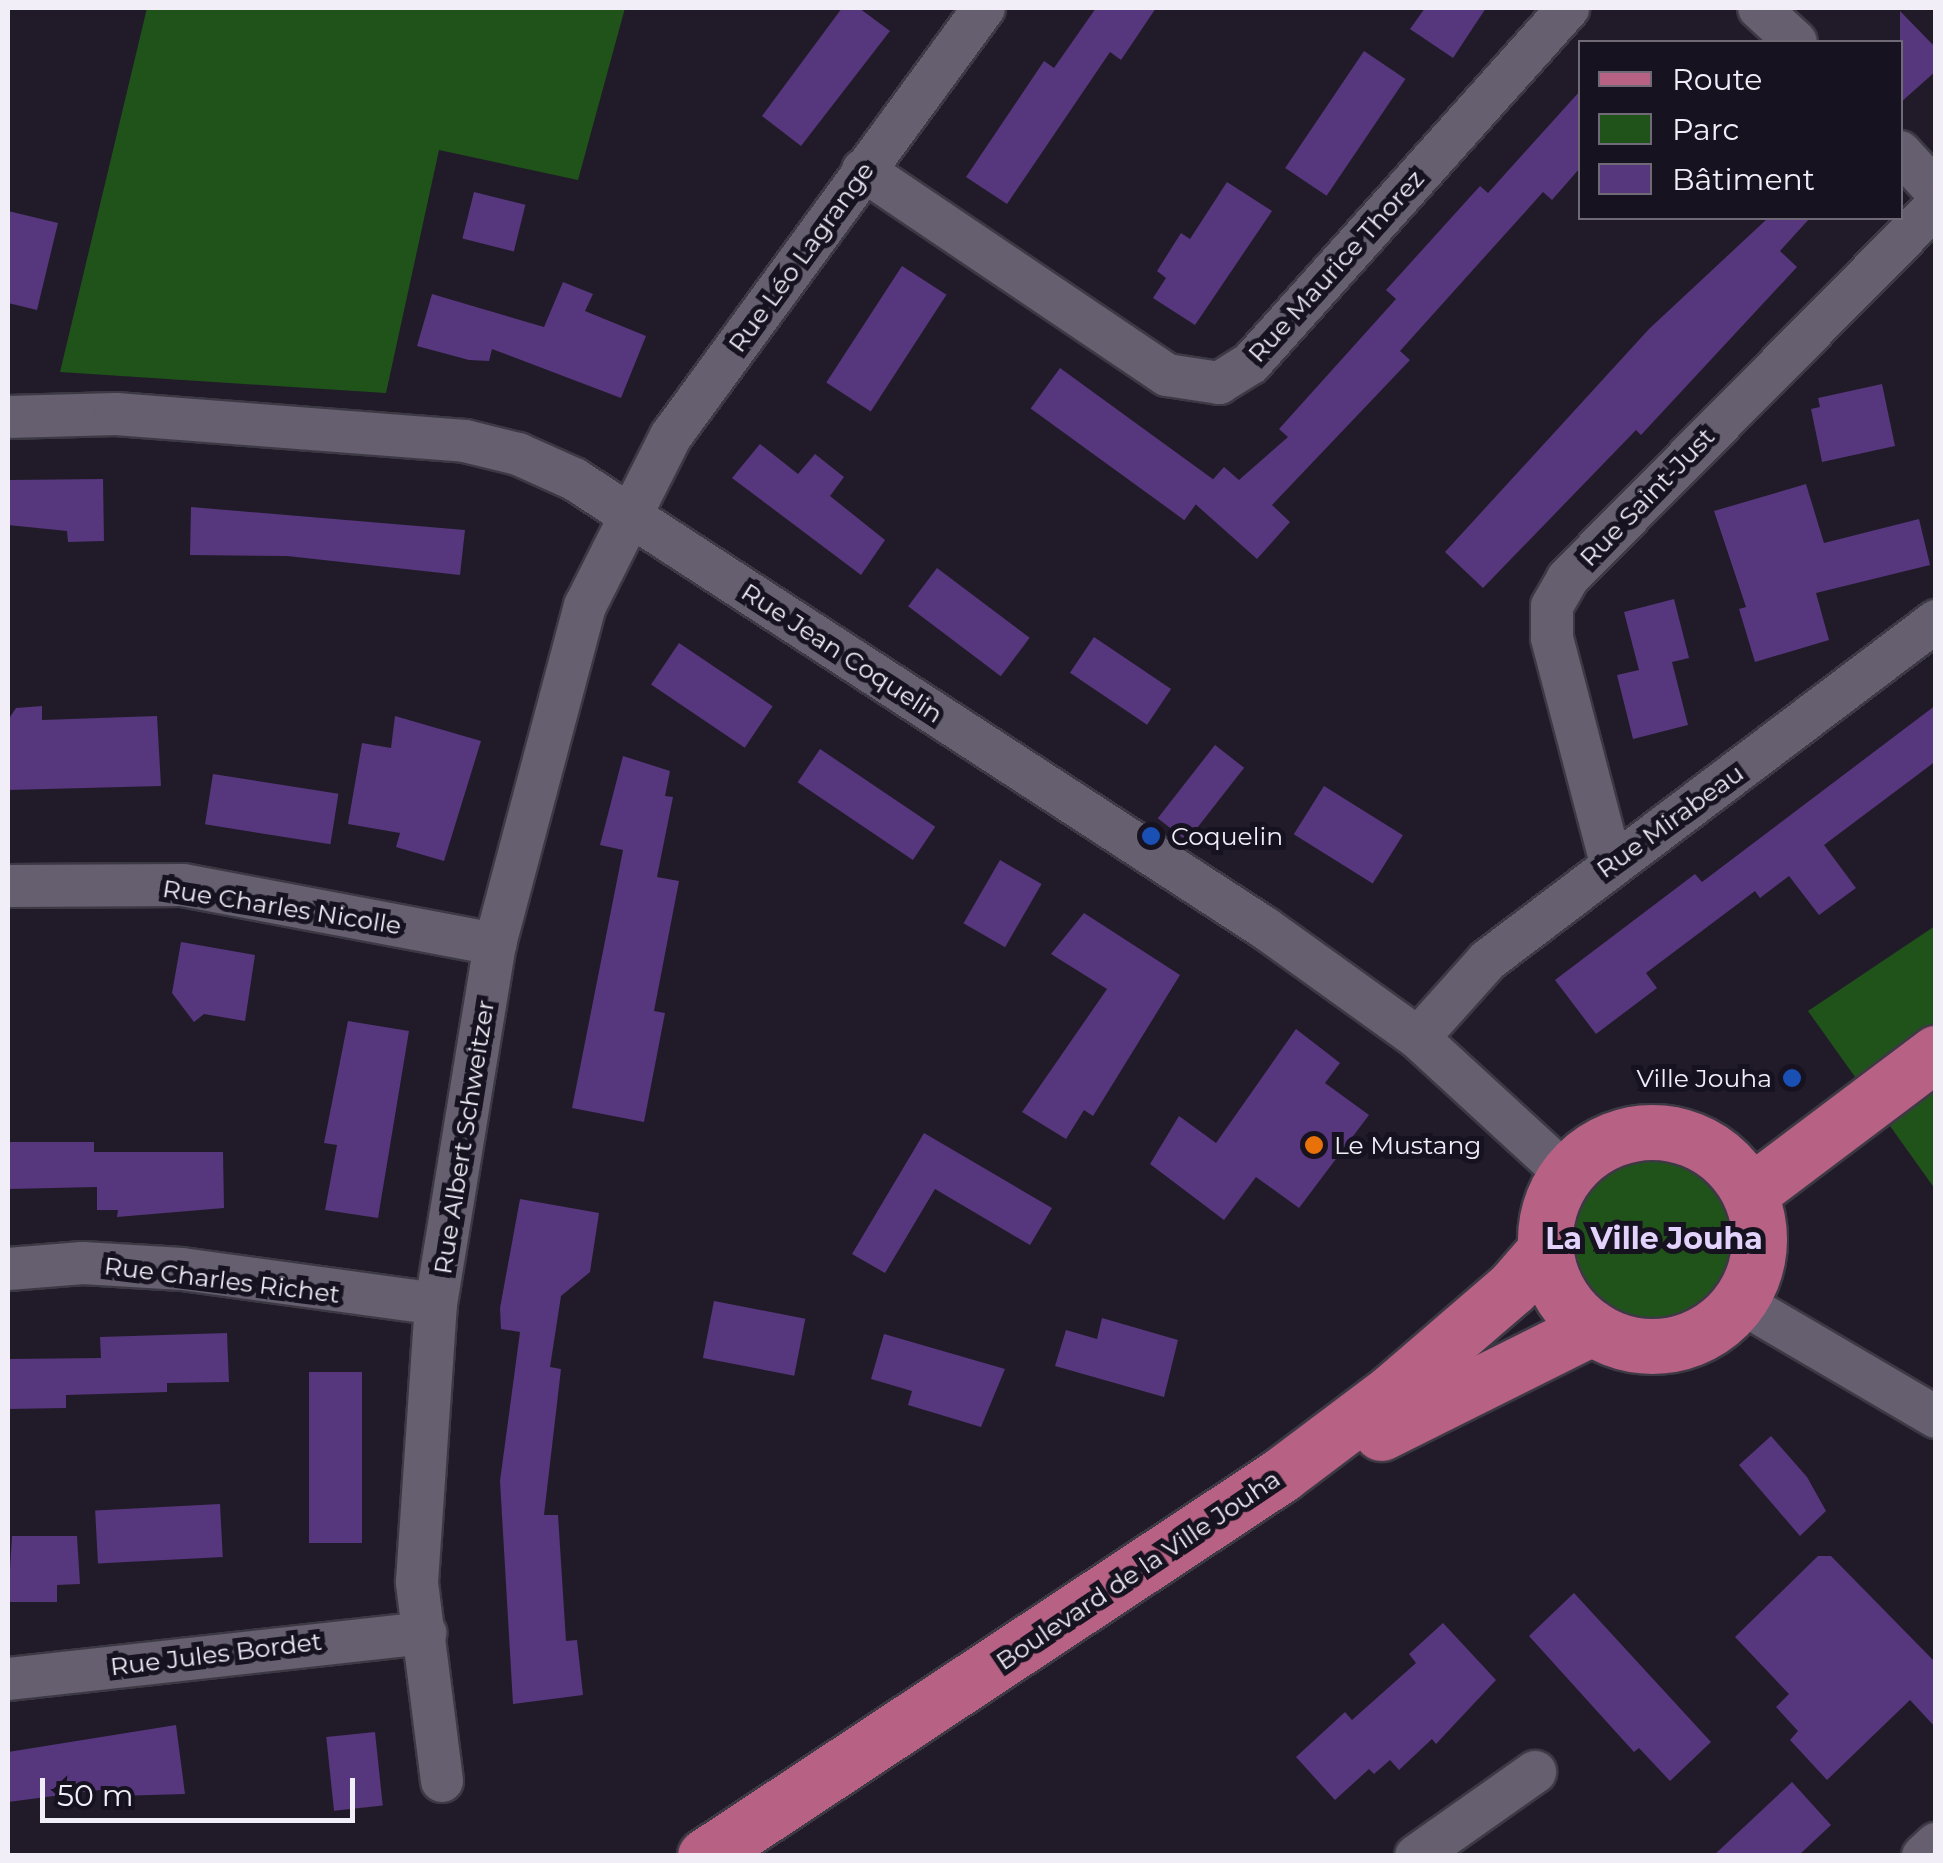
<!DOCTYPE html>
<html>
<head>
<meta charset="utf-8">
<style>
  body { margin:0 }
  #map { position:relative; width:1943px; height:1863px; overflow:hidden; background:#211b29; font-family:Montserrat,sans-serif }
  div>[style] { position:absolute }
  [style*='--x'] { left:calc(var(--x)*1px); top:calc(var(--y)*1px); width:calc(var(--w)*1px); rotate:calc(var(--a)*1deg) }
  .green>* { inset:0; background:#20531a }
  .round { border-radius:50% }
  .building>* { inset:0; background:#56367c; transform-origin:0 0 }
  .roads { filter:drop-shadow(2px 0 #3d3944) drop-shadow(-2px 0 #3d3944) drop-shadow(0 2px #3d3944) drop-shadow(0 -2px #3d3944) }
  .minor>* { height:42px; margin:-21px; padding:0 21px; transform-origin:21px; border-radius:21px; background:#655f70 }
  .major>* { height:55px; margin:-27.5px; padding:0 27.5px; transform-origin:27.5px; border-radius:27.5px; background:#b76285 }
  .major>.ring { margin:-27.5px; padding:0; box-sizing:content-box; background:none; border:55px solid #b76285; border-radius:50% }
  .dots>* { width:28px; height:28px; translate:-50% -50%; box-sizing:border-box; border:5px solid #17121f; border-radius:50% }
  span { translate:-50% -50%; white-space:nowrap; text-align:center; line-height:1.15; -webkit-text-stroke:10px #17121f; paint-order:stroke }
  .street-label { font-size:25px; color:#f2eef8 }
  .poi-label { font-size:25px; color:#f2eef8 }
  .left { translate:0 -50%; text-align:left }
  .right { translate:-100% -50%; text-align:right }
  .quarter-label { font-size:30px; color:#e2d2fc; font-weight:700 }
  .frame { position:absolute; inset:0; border:10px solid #f2eef8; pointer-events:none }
  .legend { position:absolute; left:1578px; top:40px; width:325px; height:180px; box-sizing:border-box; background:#17121f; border:2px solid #6f6a76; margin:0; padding:12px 18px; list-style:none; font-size:30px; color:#f2eef8 }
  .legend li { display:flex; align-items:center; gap:20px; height:50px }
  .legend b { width:50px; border:2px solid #6f6a76 }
  .scale { position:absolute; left:40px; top:1778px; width:315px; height:45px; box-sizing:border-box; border:5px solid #f2eef8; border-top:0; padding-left:12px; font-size:30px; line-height:35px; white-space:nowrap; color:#f2eef8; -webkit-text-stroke:8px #17121f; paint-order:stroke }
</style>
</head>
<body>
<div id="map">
  <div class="green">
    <i style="clip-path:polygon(147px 8px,625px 8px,578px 180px,439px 150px,386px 393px,60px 372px)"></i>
    <i style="clip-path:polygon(1935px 926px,1935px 1189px,1808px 1011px)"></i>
    <i class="round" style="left:1571px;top:1158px;width:162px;height:162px"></i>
  </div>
  <div class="building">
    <i style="clip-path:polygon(842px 8px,859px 8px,890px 31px,801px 146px,762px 116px)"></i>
    <i style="clip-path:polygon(1096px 8px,1156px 8px,1121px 60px,1110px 52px,1007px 204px,966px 177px,1044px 61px,1054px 68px)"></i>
    <i style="clip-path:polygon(1425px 8px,1486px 8px,1453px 58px,1410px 29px)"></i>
    <i style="clip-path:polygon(1900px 11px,1936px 48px,1936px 71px,1900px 103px)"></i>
    <i style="left:1364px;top:51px;width:50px;height:141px;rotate:34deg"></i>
    <i style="clip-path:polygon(1580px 91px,1580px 168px,1552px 200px,1543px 192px,1400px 351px,1410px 360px,1272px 505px,1290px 522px,1257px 559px,1193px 502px,1224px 467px,1239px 480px,1288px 437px,1279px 429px,1396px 299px,1386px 290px,1480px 186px,1488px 193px)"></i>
    <i style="clip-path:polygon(1227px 182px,1272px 211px,1195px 325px,1153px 298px,1166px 278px,1157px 271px,1181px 233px,1190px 239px)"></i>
    <i style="left:474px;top:192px;width:53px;height:48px;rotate:14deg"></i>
    <i style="clip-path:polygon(8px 211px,58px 223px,37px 310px,8px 303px)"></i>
    <i style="clip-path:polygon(1768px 218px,1810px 218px,1780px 251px,1797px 267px,1641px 435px,1636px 430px,1483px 588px,1445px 552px,1649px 329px)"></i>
    <i style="left:902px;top:266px;width:53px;height:139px;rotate:33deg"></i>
    <i style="clip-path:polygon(563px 282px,593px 294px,585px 311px,646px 336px,621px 398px,492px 349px,489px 361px,469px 360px,417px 346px,432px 294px,544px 327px)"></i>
    <i style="left:1060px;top:368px;width:190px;height:50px;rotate:36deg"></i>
    <i style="clip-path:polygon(1882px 384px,1895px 446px,1822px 462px,1811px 409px,1820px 407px,1818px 398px)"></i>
    <i style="clip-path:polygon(760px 444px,798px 474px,815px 454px,844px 477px,830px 496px,885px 540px,861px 575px,732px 478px)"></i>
    <i style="clip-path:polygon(103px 479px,104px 541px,68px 542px,67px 531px,8px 525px,8px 480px)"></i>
    <i style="clip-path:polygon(1806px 484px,1824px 543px,1919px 519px,1930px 565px,1816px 593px,1829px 640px,1755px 662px,1739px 609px,1746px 607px,1714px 511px)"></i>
    <i style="clip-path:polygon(191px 507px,465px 530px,460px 575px,287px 556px,190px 555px)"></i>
    <i style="left:937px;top:568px;width:116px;height:48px;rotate:37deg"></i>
    <i style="clip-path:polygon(1674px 599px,1689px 658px,1672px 662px,1688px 725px,1633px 739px,1617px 675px,1639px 670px,1624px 612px)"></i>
    <i style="left:1094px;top:637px;width:93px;height:43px;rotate:34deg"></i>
    <i style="left:679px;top:643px;width:113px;height:50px;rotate:34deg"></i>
    <i style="clip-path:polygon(1936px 705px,1936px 761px,1824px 845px,1856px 888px,1819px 915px,1789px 876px,1760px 898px,1755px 891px,1646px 973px,1657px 988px,1596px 1034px,1555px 980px,1695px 874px,1702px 882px)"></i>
    <i style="clip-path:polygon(42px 706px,42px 720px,157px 716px,161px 786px,8px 790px,8px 720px,16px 708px)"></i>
    <i style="clip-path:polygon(395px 716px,481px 741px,444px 861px,396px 847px,400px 833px,348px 824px,362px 743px,391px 748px)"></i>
    <i style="left:1215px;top:745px;width:37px;height:93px;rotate:38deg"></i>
    <i style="left:820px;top:749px;width:139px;height:40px;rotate:34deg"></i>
    <i style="clip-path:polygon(623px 756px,670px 771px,665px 796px,673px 797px,657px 877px,679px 881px,654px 1011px,665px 1013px,644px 1122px,572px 1108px,623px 850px,600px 845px)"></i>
    <i style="left:213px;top:774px;width:127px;height:51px;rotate:9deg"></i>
    <i style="left:1324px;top:786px;width:93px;height:57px;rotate:32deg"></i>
    <i style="left:1000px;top:860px;width:48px;height:73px;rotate:30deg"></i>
    <i style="clip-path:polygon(1084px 913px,1180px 975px,1093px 1116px,1084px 1110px,1066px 1139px,1022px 1112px,1107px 989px,1051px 954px)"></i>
    <i style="clip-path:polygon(181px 942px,255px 955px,245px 1021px,204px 1014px,194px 1022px,172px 993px)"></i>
    <i style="clip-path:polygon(348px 1021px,409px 1031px,378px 1218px,325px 1210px,337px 1145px,324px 1143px)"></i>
    <i style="clip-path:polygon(1296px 1029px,1340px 1063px,1325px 1083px,1369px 1115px,1299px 1208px,1256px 1177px,1224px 1220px,1150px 1164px,1179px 1116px,1216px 1143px)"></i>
    <i style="clip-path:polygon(924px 1133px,1052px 1208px,1030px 1245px,935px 1189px,885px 1273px,852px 1254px)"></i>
    <i style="clip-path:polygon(8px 1142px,94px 1142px,94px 1152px,223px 1152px,224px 1208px,117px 1217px,118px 1210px,97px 1210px,97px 1187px,8px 1189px)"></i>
    <i style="clip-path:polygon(520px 1199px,599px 1213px,590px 1272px,561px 1296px,550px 1367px,561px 1369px,544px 1515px,558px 1515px,566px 1641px,577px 1640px,583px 1695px,513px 1704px,500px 1481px,520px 1332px,501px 1329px,500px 1308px)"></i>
    <i style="left:714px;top:1301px;width:93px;height:58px;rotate:11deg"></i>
    <i style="clip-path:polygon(1102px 1318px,1178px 1340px,1164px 1397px,1055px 1366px,1066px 1330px,1097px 1339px)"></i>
    <i style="clip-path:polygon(227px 1333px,229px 1382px,167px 1383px,167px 1392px,66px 1395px,66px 1408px,8px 1409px,8px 1359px,101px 1358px,100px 1337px)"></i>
    <i style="clip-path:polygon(884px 1334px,1005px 1369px,981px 1427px,908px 1405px,912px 1391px,871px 1379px)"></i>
    <i style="left:309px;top:1372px;width:53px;height:171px"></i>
    <i style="clip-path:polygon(1771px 1436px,1807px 1477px,1826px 1511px,1800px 1536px,1739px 1465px)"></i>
    <i style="left:220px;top:1504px;width:53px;height:125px;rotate:87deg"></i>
    <i style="clip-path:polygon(12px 1536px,77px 1536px,80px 1584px,57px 1585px,57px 1602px,8px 1602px)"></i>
    <i style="clip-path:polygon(1818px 1556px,1831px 1556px,1936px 1663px,1936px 1728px,1910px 1700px,1827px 1780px,1790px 1740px,1798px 1731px,1776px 1707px,1789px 1694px,1735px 1637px)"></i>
    <i style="clip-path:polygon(1574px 1593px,1711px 1742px,1670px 1781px,1639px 1748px,1634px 1752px,1529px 1636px)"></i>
    <i style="clip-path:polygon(1443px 1623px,1496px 1680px,1436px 1744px,1432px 1739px,1399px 1770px,1390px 1760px,1374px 1774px,1369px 1769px,1335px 1800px,1296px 1757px,1345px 1712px,1352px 1720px,1416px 1663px,1409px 1654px)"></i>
    <i style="clip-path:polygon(176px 1725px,185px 1794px,116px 1796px,115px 1788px,8px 1802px,8px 1752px)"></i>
    <i style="left:375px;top:1732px;width:74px;height:49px;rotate:84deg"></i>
    <i style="clip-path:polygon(1792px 1782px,1831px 1825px,1798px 1856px,1713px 1856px)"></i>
  </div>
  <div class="roads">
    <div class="minor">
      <i style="--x:1759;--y:8;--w:50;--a:42.6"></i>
      <i style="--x:1900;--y:152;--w:53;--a:47.3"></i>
      <i style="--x:863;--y:170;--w:367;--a:34"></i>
      <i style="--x:1167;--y:375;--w:53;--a:8.7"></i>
      <i style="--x:1219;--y:383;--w:38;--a:-32"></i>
      <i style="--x:1251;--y:363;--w:476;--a:-48.2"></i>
      <i style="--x:8;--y:417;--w:108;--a:-1.6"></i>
      <i style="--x:116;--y:414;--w:350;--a:4.4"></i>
      <i style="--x:465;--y:441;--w:55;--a:13.8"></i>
      <i style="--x:518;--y:454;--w:61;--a:24.1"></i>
      <i style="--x:574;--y:479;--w:824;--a:33.02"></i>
      <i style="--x:1265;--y:928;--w:188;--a:35.7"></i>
      <i style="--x:1418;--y:1038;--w:201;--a:42.6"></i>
      <i style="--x:1611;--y:863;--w:233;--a:-104.7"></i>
      <i style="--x:1552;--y:638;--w:32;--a:-90"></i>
      <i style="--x:1552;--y:606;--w:32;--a:-60"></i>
      <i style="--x:1568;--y:578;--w:523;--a:-45.31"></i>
      <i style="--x:8;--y:886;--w:175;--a:-0.3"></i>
      <i style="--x:183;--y:885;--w:318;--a:10.7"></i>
      <i style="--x:1418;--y:1038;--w:105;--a:-48.1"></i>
      <i style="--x:1488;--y:960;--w:562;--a:-37.11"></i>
      <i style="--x:8;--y:1269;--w:75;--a:-4.6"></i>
      <i style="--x:83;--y:1263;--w:99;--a:3.5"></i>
      <i style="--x:182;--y:1269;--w:256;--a:7.8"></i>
      <i style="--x:1740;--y:1302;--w:227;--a:30.4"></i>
      <i style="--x:8;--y:1679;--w:420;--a:-6.3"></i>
      <i style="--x:442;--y:1781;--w:201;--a:-97.2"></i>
      <i style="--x:417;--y:1582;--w:279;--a:-86.1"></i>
      <i style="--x:436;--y:1304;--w:365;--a:-80.7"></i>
      <i style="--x:495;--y:944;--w:350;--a:-75.1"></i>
      <i style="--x:585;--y:606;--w:191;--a:-63.2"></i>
      <i style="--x:671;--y:436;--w:530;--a:-53.82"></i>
      <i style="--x:1416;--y:1856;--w:146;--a:-35.2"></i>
      <i style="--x:1923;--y:1856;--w:18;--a:-43"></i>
    </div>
    <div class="major">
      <i class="ring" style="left:1545px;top:1132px;width:159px;height:159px"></i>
      <i style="--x:1750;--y:1193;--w:233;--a:-37"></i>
      <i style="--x:1381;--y:1433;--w:236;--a:-26.5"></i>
      <i style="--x:705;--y:1856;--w:691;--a:-33.48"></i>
      <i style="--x:1281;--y:1475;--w:138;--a:-37"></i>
      <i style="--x:1391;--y:1392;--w:160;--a:-40.7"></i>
      <i style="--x:1512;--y:1288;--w:50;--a:-49"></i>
    </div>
  </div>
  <div class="dots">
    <i style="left:1151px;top:836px;background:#1a4fb4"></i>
    <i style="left:1792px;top:1078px;background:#1a4fb4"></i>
    <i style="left:1314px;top:1145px;background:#e8710a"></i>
  </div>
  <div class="street-label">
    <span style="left:801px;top:257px;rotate:-54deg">Rue Léo Lagrange</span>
    <span style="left:1336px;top:266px;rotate:-48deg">Rue Maurice Thorez</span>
    <span style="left:1647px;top:497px;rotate:-46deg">Rue Saint-Just</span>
    <span style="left:842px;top:653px;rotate:33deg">Rue Jean Coquelin</span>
    <span style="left:1670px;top:821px;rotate:-36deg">Rue Mirabeau</span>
    <span style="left:282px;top:907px;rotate:9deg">Rue Charles Nicolle</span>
    <span style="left:464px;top:1137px;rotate:-81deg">Rue Albert Schweitzer</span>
    <span style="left:222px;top:1280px;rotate:7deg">Rue Charles Richet</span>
    <span style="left:1138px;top:1570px;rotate:-34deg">Boulevard de la Ville Jouha</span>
    <span style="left:216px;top:1654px;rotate:-7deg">Rue Jules Bordet</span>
  </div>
  <div class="poi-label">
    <span class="left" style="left:1171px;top:836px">Coquelin</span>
    <span class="right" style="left:1772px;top:1078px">Ville Jouha</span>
    <span class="left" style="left:1334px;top:1145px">Le Mustang</span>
  </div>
  <div class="quarter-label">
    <span style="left:1654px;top:1239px">La Ville Jouha</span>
  </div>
  <div class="frame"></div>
  <ul class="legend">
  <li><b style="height:12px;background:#b76285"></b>Route</li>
  <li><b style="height:28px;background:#20531a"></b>Parc</li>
  <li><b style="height:28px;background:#56367c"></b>Bâtiment</li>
  </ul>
  <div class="scale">50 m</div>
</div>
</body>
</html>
